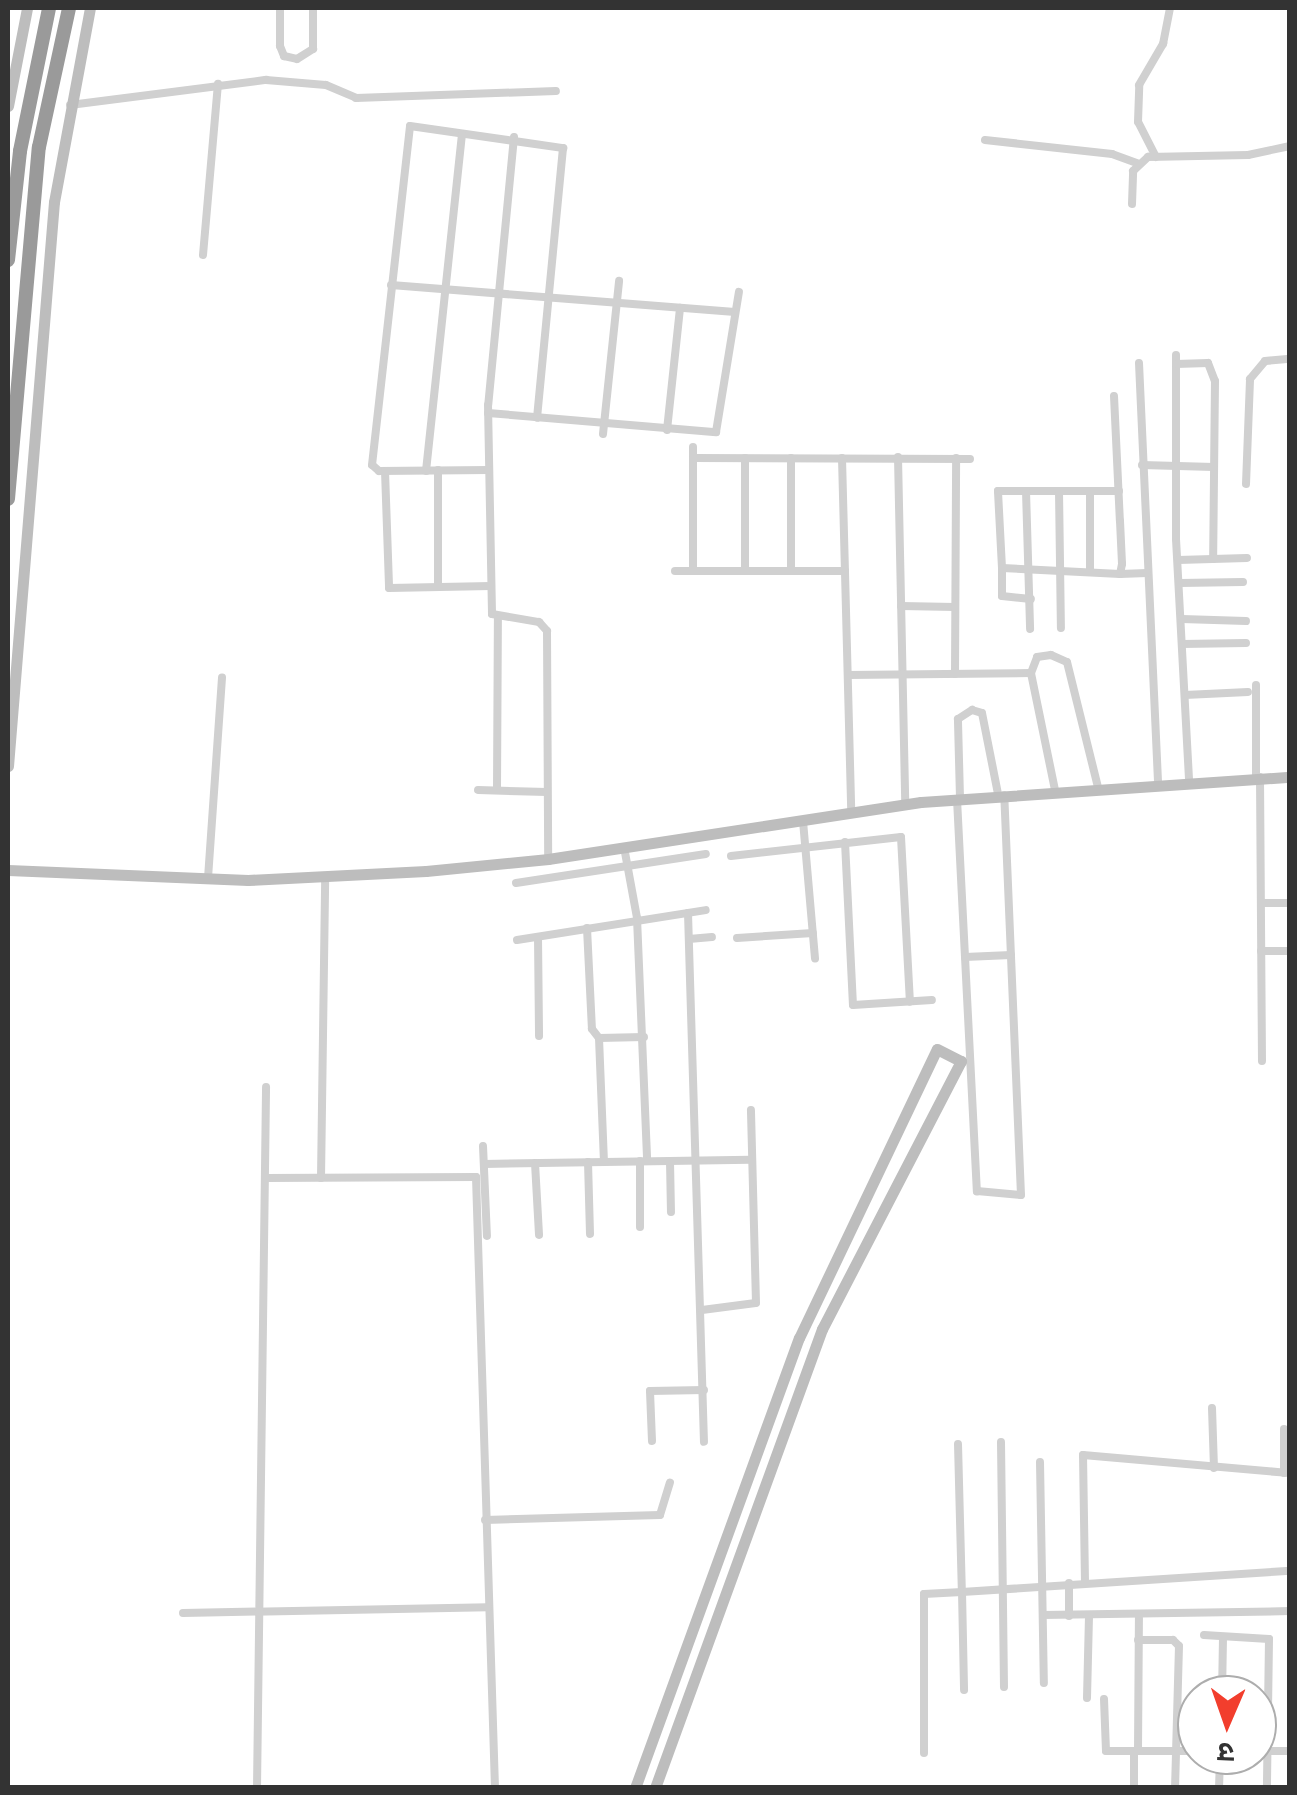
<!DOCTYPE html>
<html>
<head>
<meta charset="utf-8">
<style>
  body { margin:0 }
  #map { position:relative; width:1297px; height:1795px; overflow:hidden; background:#fff; font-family:"Public Sans","Noto Sans Devanagari",sans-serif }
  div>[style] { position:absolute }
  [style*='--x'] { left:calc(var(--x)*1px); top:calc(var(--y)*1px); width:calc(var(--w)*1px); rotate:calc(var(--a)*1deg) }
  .street>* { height:8px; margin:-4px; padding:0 4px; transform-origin:4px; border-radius:4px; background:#d0d0d0 }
  .secondary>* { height:11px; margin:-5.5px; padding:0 5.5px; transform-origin:5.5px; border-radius:5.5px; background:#bdbdbd }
  .highway>* { height:14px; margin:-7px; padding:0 7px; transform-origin:7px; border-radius:7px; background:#9a9a9a }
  span { translate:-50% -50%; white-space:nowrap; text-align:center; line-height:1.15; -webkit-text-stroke:10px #fff; paint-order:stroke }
  .frame { position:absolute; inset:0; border:10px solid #333; pointer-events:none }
  .north { position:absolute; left:1177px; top:1675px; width:100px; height:100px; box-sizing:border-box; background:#fff; border:2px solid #adadad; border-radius:50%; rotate:182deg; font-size:28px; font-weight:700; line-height:40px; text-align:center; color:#333 }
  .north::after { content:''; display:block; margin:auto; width:35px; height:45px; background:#f23e2d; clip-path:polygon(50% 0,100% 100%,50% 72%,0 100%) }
</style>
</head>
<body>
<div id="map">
  <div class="street">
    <i style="--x:280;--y:8;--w:38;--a:90"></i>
    <i style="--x:280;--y:46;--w:11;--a:68"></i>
    <i style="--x:284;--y:56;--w:13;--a:13"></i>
    <i style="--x:297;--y:59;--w:19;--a:-32"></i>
    <i style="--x:313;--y:49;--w:41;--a:-90"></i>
    <i style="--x:70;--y:105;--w:198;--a:-7.3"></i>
    <i style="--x:266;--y:80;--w:60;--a:4.8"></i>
    <i style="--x:326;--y:85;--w:33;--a:23"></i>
    <i style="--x:356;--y:98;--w:200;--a:-2"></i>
    <i style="--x:514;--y:137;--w:269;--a:95.5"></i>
    <i style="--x:488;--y:405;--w:209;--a:88.9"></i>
    <i style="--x:492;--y:614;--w:48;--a:9.7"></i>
    <i style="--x:539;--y:622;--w:12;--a:48"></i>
    <i style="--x:547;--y:631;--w:228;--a:89.7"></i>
    <i style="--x:985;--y:140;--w:128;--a:6.3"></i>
    <i style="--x:1112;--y:154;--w:27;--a:20"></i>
    <i style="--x:1156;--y:157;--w:39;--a:-117"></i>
    <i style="--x:1138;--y:122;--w:37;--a:-88"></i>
    <i style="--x:1139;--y:85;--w:48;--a:-59.7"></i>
    <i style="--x:1163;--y:44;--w:37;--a:-79"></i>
    <i style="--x:1132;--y:204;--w:33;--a:-88"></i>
    <i style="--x:1133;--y:171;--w:21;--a:-43"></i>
    <i style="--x:1148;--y:157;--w:100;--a:-1.1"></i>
    <i style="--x:1248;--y:155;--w:43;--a:-12.1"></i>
    <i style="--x:203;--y:255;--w:172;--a:-85"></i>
    <i style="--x:391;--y:285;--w:345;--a:4.5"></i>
    <i style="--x:1176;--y:355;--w:184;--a:90"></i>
    <i style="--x:1176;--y:539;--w:242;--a:86.9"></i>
    <i style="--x:1139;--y:363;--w:420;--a:87.4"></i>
    <i style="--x:1176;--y:364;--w:32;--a:-2"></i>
    <i style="--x:1208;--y:363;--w:19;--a:69"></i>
    <i style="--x:1215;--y:381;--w:178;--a:90.6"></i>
    <i style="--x:1114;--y:396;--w:125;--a:87.3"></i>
    <i style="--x:1120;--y:521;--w:43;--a:87.3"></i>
    <i style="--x:1122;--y:564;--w:10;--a:101"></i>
    <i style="--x:1120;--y:574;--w:118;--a:-177.1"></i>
    <i style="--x:1002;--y:568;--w:77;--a:-93"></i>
    <i style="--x:998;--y:491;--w:121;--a:0"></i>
    <i style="--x:488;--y:413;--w:229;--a:4.8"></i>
    <i style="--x:716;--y:432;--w:142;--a:-80.7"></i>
    <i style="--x:667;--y:430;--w:123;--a:-83.9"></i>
    <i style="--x:603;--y:434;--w:154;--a:-84"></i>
    <i style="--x:693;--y:447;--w:124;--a:90"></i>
    <i style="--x:898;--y:457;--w:347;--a:88.8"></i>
    <i style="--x:693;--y:458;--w:277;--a:0.2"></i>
    <i style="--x:745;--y:458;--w:113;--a:90"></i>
    <i style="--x:791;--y:458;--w:113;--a:90"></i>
    <i style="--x:842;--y:458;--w:354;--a:88.5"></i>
    <i style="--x:1142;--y:465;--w:72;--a:1.6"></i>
    <i style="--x:489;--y:470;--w:110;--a:179.5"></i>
    <i style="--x:379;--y:471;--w:9;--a:-139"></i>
    <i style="--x:372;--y:465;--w:341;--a:-83.6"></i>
    <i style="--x:410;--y:126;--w:155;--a:8.2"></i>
    <i style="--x:563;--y:148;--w:271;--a:95.5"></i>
    <i style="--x:385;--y:471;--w:117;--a:88"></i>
    <i style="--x:389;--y:588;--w:102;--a:-1.1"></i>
    <i style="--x:426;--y:471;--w:339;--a:-83.9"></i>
    <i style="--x:1246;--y:484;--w:105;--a:-87.8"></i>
    <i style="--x:1250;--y:379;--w:23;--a:-50"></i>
    <i style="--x:1265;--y:361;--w:25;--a:-5"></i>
    <i style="--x:1026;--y:491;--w:138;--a:88.3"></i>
    <i style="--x:1059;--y:491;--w:137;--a:89.2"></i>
    <i style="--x:1090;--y:491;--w:81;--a:90"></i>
    <i style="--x:1178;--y:560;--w:69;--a:-1.7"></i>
    <i style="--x:1002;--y:568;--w:28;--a:90"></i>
    <i style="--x:1002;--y:596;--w:29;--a:6"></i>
    <i style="--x:675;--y:571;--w:170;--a:0"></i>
    <i style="--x:1120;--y:574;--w:27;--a:-2"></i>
    <i style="--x:1180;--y:583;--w:63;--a:-0.9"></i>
    <i style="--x:438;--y:587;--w:117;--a:-90"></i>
    <i style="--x:901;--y:606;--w:54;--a:1.1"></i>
    <i style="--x:1182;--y:619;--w:64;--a:1.8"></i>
    <i style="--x:1182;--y:644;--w:64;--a:-0.9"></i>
    <i style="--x:955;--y:674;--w:216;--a:-89.7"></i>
    <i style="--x:848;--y:675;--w:183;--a:-0.6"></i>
    <i style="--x:1185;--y:695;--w:63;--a:-2.7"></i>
    <i style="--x:1256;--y:777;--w:92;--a:-90"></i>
    <i style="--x:1260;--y:777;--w:284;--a:89.6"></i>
    <i style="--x:478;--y:790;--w:69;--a:1.7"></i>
    <i style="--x:497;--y:790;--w:171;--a:-89.7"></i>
    <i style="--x:1055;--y:790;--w:119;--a:-101.6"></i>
    <i style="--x:1031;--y:673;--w:17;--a:-69"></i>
    <i style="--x:1037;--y:657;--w:14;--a:-8"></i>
    <i style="--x:1051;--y:655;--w:17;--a:24"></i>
    <i style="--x:1067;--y:662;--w:129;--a:76.1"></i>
    <i style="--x:960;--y:798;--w:79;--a:-91.5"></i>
    <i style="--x:958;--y:719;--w:17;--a:-33"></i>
    <i style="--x:972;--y:710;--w:10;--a:17"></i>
    <i style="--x:982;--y:713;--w:83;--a:78.8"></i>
    <i style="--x:957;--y:799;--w:393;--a:87.1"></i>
    <i style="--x:977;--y:1191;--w:44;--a:5.2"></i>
    <i style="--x:1021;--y:1195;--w:400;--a:-92.4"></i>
    <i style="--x:803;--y:821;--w:138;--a:85"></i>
    <i style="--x:845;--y:842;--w:163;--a:87.2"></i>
    <i style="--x:853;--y:1005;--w:79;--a:-3.6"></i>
    <i style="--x:624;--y:847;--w:72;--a:79.6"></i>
    <i style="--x:637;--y:918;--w:243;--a:87.6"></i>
    <i style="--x:731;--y:856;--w:171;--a:-6.4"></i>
    <i style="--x:901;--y:837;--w:165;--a:86.9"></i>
    <i style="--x:208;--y:878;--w:201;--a:-86"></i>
    <i style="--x:516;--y:883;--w:192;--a:-8.7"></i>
    <i style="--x:1261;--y:903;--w:29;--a:0"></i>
    <i style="--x:688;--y:913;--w:529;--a:88.27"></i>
    <i style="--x:587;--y:928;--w:101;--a:87.2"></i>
    <i style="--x:592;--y:1029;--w:11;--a:52"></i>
    <i style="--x:599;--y:1038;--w:45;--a:-1.3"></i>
    <i style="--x:538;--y:937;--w:99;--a:89.4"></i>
    <i style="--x:737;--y:938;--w:76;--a:-3.8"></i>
    <i style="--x:689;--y:939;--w:23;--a:-5"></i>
    <i style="--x:517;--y:940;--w:191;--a:-9"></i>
    <i style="--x:1261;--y:951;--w:29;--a:0"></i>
    <i style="--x:965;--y:957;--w:46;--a:-2.5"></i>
    <i style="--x:599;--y:1038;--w:123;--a:87.7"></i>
    <i style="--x:483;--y:1146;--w:90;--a:87.5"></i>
    <i style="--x:670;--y:1161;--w:51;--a:88.9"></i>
    <i style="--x:588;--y:1162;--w:72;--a:88.4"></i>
    <i style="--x:535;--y:1163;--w:72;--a:86.8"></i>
    <i style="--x:484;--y:1164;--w:266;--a:-0.9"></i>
    <i style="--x:266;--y:1178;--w:210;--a:-0.3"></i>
    <i style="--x:476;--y:1177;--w:611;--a:88.22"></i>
    <i style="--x:321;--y:1178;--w:300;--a:-89.2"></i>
    <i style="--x:640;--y:1227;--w:66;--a:-90"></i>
    <i style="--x:702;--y:1310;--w:54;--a:-7.4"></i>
    <i style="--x:756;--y:1303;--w:193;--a:-91.5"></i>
    <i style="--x:1212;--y:1408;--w:60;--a:88.1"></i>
    <i style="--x:652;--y:1441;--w:50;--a:-92.3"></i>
    <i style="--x:650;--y:1391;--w:54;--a:-1.1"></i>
    <i style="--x:1001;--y:1442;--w:245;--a:89.3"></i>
    <i style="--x:958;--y:1444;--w:148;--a:88.5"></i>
    <i style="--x:962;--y:1592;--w:329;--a:-3.7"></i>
    <i style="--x:1040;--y:1462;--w:221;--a:89"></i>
    <i style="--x:1284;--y:1473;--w:44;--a:-90"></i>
    <i style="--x:485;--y:1520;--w:175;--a:-1.6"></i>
    <i style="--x:660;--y:1515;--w:34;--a:-73"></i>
    <i style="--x:1085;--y:1582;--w:127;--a:-90.9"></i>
    <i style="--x:1083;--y:1455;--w:208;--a:5"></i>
    <i style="--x:1069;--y:1583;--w:33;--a:90"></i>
    <i style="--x:183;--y:1613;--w:305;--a:-1.1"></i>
    <i style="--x:1043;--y:1615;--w:247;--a:-0.9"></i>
    <i style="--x:1204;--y:1635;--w:65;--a:3.5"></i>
    <i style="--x:1269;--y:1639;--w:149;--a:90.8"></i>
    <i style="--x:1138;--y:1640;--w:35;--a:0"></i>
    <i style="--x:1173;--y:1640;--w:8;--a:45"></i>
    <i style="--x:1179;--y:1646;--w:142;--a:91.6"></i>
    <i style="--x:1222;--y:1695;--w:57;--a:-89"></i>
    <i style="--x:1087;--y:1698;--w:81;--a:-88.6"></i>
    <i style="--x:1104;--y:1699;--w:52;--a:87.8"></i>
    <i style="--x:1106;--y:1751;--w:91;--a:0"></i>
    <i style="--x:1138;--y:1751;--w:133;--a:-89.6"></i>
    <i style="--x:1257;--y:1751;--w:33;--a:0"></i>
    <i style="--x:924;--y:1753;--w:159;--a:-90"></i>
    <i style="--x:924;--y:1594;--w:38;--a:-3"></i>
    <i style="--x:962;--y:1592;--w:98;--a:88.8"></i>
    <i style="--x:257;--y:1788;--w:701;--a:-89.26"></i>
    <i style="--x:1134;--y:1788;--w:37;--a:-90"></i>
    <i style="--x:1219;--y:1788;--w:33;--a:-88"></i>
  </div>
  <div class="secondary">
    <i style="--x:8;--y:106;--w:100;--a:-79"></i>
    <i style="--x:8;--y:766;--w:566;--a:-85.34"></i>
    <i style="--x:54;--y:202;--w:197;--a:-79.5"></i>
    <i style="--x:8;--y:870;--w:240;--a:2.4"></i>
    <i style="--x:248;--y:880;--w:178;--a:-2.9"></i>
    <i style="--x:426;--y:871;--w:123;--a:-5.6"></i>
    <i style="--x:548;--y:859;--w:377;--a:-8.7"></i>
    <i style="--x:921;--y:802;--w:370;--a:-3.9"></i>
    <i style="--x:635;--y:1788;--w:479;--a:-70"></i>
    <i style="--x:799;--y:1338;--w:320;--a:-64.5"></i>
    <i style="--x:937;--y:1049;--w:27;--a:27"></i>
    <i style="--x:961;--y:1061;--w:302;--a:117.4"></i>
    <i style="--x:822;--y:1329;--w:488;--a:110"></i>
  </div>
  <div class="highway">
    <i style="--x:8;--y:260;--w:110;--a:-83.7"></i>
    <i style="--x:20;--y:151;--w:146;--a:-78.5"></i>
    <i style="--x:8;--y:499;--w:353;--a:-85"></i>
    <i style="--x:39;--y:147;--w:142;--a:-77.8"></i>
  </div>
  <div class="frame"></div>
  <div class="north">उ</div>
</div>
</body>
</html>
